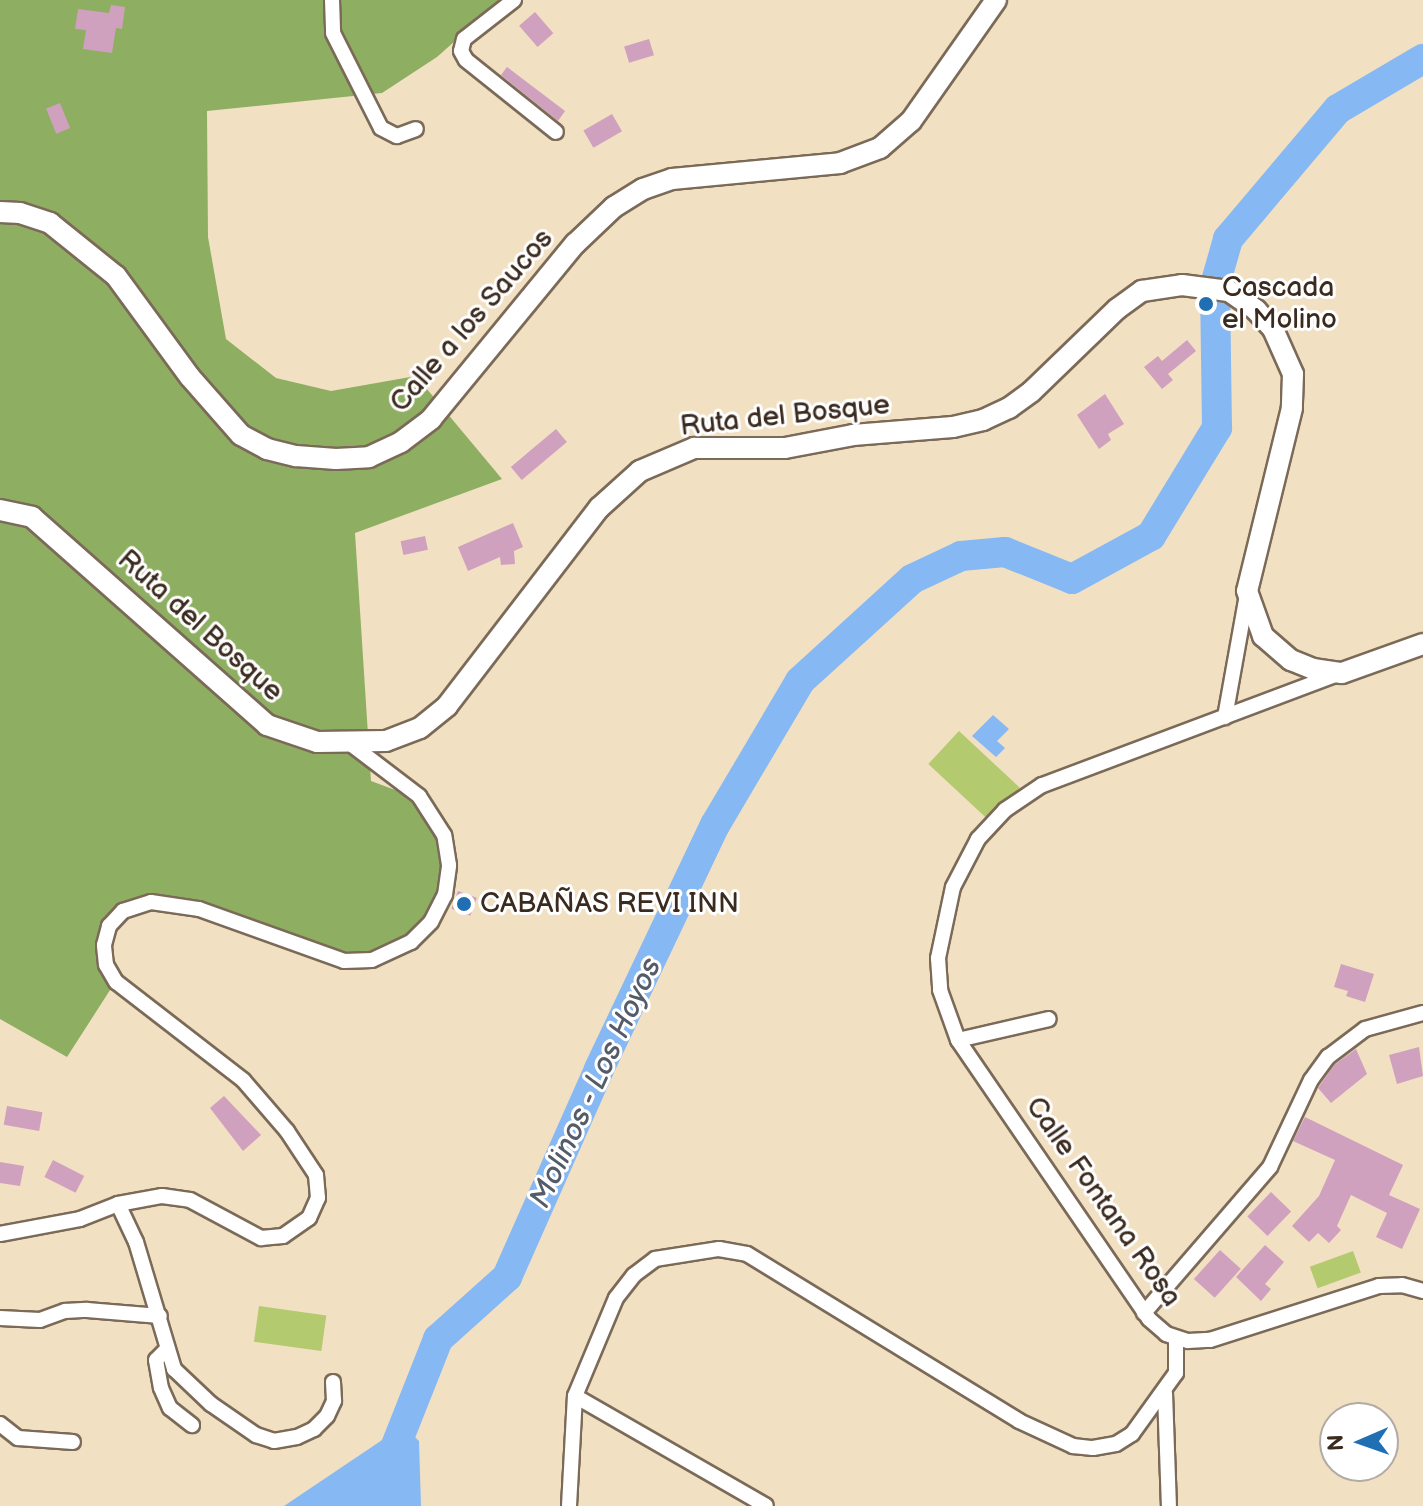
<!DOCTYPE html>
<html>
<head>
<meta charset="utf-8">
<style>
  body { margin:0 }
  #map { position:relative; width:1423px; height:1506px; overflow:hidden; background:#f2e0c3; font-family:"Balsamiq Sans",sans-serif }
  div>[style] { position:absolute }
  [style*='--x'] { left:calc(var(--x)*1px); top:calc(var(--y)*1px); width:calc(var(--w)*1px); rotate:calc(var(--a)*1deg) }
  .green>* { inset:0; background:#b3ca6e; transform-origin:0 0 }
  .forest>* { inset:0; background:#8eae61 }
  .water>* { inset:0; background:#86b8f3 }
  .river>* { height:30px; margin:-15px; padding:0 15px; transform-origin:15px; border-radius:15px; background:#86b8f3 }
  .building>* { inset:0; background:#cfa1be; transform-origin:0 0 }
  .roads { filter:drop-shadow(2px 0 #7b6a58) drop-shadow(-2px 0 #7b6a58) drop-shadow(0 2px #7b6a58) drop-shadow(0 -2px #7b6a58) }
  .street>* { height:14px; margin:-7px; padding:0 7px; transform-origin:7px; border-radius:7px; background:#fff }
  .secondary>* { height:20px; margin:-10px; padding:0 10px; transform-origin:10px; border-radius:10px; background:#fff }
  .dots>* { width:22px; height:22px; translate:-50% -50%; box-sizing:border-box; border:4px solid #fff; border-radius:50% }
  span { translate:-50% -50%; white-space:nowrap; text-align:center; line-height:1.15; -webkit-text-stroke:6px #fff; paint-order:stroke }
  .poi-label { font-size:28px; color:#3b2a1e }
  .left { translate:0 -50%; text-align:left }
  .street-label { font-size:28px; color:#3b2a1e }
  .water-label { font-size:30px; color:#555c69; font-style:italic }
  .north { position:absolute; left:1319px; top:1402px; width:80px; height:80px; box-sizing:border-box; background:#fff; border:2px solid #b1aaa5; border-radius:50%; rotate:268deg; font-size:22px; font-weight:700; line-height:32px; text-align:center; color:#3b2a1e }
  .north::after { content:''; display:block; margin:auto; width:28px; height:36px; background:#1f6fb2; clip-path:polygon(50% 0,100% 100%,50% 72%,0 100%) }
</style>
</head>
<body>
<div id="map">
  <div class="green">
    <i style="left:959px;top:731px;width:83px;height:45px;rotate:43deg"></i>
    <i style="left:1353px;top:1251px;width:23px;height:46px;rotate:70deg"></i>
    <i style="left:259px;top:1306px;width:68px;height:36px;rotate:8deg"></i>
  </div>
  <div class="forest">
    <i style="clip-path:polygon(0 0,501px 0,437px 57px,382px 93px,207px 111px,208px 237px,226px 339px,276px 378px,331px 391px,416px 376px,502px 479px,355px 533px,371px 781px,398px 791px,425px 814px,438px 839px,443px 867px,439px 894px,426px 920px,408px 938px,372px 955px,346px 956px,152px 896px,130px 901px,119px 907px,98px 946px,101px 969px,112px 987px,67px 1057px,0 1019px)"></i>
  </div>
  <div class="water">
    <i style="clip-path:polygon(993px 715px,1009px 729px,997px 741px,1005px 748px,996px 757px,972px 736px)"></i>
    <i style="clip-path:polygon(403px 1426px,419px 1441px,421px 1506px,284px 1506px)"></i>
  </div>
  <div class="river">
    <i style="--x:372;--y:1506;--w:180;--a:-68.4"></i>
    <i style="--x:438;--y:1339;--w:93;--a:-41.9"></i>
    <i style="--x:507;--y:1277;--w:227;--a:-66.1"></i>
    <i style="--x:599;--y:1069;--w:270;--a:-64.6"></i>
    <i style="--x:715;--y:825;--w:167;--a:-59.4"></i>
    <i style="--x:800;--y:681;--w:151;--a:-42.3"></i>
    <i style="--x:912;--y:579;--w:54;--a:-25.1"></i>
    <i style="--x:961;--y:556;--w:44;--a:-5.2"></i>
    <i style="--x:1005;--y:552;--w:72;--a:21.9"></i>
    <i style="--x:1072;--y:579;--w:90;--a:-28.6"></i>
    <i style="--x:1151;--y:536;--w:127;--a:-58.6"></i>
    <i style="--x:1217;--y:428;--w:143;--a:-90.8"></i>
    <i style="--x:1215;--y:285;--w:48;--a:-74.2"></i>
    <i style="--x:1228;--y:239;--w:170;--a:-49.8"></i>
    <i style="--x:1338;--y:109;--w:99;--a:-30.5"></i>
  </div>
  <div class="building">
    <i style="clip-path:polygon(111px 5px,125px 7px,122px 29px,116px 28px,112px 53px,83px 49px,86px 30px,75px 29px,78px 9px,109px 13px)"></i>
    <i style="left:535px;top:12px;width:28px;height:21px;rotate:49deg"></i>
    <i style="left:649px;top:39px;width:17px;height:26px;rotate:73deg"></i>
    <i style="clip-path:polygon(507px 67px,565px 111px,558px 121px,501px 75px)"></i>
    <i style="left:60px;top:103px;width:27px;height:15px;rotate:68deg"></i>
    <i style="left:612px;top:114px;width:20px;height:33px;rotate:60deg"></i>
    <i style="clip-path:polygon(1187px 340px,1196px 351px,1168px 374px,1173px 380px,1162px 389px,1144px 367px,1158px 356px,1162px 361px)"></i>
    <i style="clip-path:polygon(1105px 394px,1124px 424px,1108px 434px,1111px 440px,1099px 449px,1077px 415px)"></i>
    <i style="left:556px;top:429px;width:17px;height:59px;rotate:50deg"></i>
    <i style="clip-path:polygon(513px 523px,523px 547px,514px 551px,515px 564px,501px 565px,500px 557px,468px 571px,458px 547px)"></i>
    <i style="left:425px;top:536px;width:14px;height:25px;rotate:78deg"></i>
    <i style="left:458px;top:891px;width:20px;height:19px;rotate:20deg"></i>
    <i style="clip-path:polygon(1341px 964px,1374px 974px,1365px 1002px,1346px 996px,1348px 991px,1334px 987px)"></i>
    <i style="clip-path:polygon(1419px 1047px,1423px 1076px,1397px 1084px,1389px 1055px)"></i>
    <i style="clip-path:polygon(1356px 1049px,1367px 1074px,1331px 1103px,1318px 1088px,1334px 1065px)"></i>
    <i style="clip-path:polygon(224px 1096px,261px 1135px,243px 1151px,210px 1108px)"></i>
    <i style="left:7px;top:1106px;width:36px;height:19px;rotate:10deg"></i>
    <i style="clip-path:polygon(1305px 1117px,1403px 1165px,1389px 1195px,1420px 1209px,1402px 1249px,1376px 1237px,1387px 1213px,1351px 1195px,1337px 1226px,1341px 1230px,1329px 1243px,1318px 1233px,1309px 1242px,1292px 1226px,1319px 1196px,1335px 1160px,1293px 1141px)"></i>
    <i style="left:53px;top:1160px;width:35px;height:19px;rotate:27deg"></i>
    <i style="clip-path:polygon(0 1162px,24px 1166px,20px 1186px,0 1183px)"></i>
    <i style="left:1271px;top:1192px;width:28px;height:34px;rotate:44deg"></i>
    <i style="clip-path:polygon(1265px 1245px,1284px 1262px,1265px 1284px,1271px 1289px,1261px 1301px,1236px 1277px)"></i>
    <i style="left:1220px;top:1250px;width:28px;height:39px;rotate:42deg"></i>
  </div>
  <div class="roads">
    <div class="street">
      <i style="--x:332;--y:0;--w:33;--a:88"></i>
      <i style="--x:333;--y:33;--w:106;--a:63.2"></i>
      <i style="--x:381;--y:128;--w:18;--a:27"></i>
      <i style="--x:397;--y:136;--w:20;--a:-20"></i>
      <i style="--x:514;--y:0;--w:63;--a:142"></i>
      <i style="--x:464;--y:39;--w:12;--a:104"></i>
      <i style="--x:461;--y:51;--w:10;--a:61"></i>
      <i style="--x:466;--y:60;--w:115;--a:38.7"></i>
      <i style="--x:1338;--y:674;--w:316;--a:159.4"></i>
      <i style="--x:1042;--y:785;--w:45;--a:146"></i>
      <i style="--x:1005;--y:810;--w:40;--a:133"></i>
      <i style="--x:978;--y:839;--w:54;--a:117.5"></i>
      <i style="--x:953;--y:887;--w:73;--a:101.9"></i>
      <i style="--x:938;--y:958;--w:32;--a:86"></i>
      <i style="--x:940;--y:990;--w:53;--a:70.2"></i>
      <i style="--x:958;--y:1040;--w:338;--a:55.6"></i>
      <i style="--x:1149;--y:1319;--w:23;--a:41"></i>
      <i style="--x:1166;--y:1334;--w:23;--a:18"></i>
      <i style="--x:1188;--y:1341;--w:22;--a:-3"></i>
      <i style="--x:1210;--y:1340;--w:177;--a:-17.7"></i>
      <i style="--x:1379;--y:1286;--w:23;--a:-2"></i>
      <i style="--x:1402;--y:1285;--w:22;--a:16"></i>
      <i style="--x:1225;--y:717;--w:124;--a:-79.8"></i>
      <i style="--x:958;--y:1040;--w:93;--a:-13"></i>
      <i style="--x:118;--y:1204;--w:42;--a:64.7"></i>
      <i style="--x:136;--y:1242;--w:133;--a:73.3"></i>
      <i style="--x:174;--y:1369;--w:51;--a:43.4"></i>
      <i style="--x:211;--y:1404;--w:55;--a:34.6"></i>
      <i style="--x:256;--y:1435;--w:19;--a:18"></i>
      <i style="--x:274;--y:1441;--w:23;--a:-10"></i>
      <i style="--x:297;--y:1437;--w:19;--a:-25"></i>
      <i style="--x:314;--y:1429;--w:18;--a:-45"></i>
      <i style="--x:327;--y:1416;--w:17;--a:-65"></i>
      <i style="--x:334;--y:1401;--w:19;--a:-93"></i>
      <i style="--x:0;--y:1234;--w:81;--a:-10.6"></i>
      <i style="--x:80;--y:1219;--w:41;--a:-21.5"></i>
      <i style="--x:118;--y:1204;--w:45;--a:-10.3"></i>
      <i style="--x:162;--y:1196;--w:28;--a:8"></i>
      <i style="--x:190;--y:1200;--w:81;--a:28.2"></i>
      <i style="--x:261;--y:1238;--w:22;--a:-5"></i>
      <i style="--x:283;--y:1236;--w:32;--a:-35"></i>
      <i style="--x:309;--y:1218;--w:22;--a:-66"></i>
      <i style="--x:318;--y:1198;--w:23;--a:-95"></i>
      <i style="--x:316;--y:1175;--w:53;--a:-123.4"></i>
      <i style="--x:287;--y:1131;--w:67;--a:-130.8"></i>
      <i style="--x:243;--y:1080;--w:160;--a:-142.3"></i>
      <i style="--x:116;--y:982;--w:20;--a:-120"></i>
      <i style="--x:106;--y:965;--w:20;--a:-96"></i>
      <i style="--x:104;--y:945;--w:20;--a:-75"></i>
      <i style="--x:109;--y:926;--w:21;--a:-47"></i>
      <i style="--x:123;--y:911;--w:29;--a:-18"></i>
      <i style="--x:151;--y:902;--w:49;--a:8.3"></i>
      <i style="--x:199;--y:909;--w:154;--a:19.7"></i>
      <i style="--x:344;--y:961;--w:28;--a:-2"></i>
      <i style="--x:372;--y:960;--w:43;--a:-24.8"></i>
      <i style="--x:411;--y:942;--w:28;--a:-45"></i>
      <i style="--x:431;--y:922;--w:30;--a:-63"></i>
      <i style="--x:445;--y:895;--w:30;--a:-82"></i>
      <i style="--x:449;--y:865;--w:30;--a:-99"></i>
      <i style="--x:444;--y:835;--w:46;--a:-122.7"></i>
      <i style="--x:419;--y:796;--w:89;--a:-142.7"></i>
      <i style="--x:1144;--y:1313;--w:193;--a:-49.2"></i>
      <i style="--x:1270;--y:1167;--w:96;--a:-64.8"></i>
      <i style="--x:1311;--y:1080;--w:29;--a:-54"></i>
      <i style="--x:1328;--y:1057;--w:46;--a:-37.1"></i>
      <i style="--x:1365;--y:1029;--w:60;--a:-15.4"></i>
      <i style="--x:0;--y:1318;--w:40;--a:2.9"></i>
      <i style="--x:40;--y:1320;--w:27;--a:-20"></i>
      <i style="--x:65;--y:1311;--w:22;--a:-3"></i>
      <i style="--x:87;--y:1310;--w:73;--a:4.7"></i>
      <i style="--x:166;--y:1350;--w:14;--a:135"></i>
      <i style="--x:156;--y:1360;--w:28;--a:80"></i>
      <i style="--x:161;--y:1388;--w:22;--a:66"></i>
      <i style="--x:170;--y:1408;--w:28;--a:38"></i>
      <i style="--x:1165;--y:1393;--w:113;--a:88"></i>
      <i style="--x:575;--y:1396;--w:220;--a:29.9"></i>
      <i style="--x:0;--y:1424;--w:23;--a:38"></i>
      <i style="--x:18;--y:1438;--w:55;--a:4.2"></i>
      <i style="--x:569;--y:1506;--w:110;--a:-86.9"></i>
      <i style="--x:575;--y:1396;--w:106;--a:-67.3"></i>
      <i style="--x:616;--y:1298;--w:29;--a:-52"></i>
      <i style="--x:634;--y:1275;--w:26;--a:-37"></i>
      <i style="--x:655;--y:1259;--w:65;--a:-8.9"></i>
      <i style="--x:719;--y:1249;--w:28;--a:10"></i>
      <i style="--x:747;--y:1254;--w:319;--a:31.5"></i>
      <i style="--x:1019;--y:1421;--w:60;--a:24.8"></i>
      <i style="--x:1073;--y:1446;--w:20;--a:6"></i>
      <i style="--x:1093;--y:1448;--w:23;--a:-10"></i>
      <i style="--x:1116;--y:1444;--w:19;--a:-32"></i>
      <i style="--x:1132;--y:1434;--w:75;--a:-54.2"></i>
      <i style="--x:1176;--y:1373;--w:35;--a:-90"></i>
    </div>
    <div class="secondary">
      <i style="--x:0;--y:212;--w:20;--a:3"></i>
      <i style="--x:20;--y:213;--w:32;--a:18"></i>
      <i style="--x:50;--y:223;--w:85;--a:38.8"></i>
      <i style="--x:116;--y:276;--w:125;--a:53.8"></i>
      <i style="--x:190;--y:377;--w:77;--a:48.7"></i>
      <i style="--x:241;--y:435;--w:30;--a:28"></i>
      <i style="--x:267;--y:449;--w:30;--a:14"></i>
      <i style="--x:296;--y:456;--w:40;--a:4.3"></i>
      <i style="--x:336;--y:459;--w:33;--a:-3"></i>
      <i style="--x:369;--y:457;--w:35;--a:-25"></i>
      <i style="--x:401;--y:442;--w:38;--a:-37"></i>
      <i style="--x:431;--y:419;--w:227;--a:-50.6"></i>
      <i style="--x:575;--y:244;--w:54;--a:-43.5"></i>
      <i style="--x:614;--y:207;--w:34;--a:-32"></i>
      <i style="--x:643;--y:189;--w:31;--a:-19"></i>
      <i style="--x:672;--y:179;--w:169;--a:-5.4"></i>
      <i style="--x:840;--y:163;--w:43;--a:-20.6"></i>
      <i style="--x:880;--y:148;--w:41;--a:-41.1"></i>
      <i style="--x:911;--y:121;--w:148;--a:-54.9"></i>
      <i style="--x:0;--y:510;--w:33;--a:12"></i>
      <i style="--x:32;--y:517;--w:314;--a:41.5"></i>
      <i style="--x:267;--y:725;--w:53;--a:18.8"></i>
      <i style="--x:317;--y:742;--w:69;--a:-0.8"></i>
      <i style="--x:386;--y:741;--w:36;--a:-21"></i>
      <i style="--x:420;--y:728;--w:35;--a:-39"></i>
      <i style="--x:447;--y:706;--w:250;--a:-52.5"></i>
      <i style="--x:599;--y:508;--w:55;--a:-42.1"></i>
      <i style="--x:640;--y:471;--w:59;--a:-23.1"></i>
      <i style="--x:694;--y:448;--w:91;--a:0"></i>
      <i style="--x:785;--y:448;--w:69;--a:-10.8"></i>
      <i style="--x:853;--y:435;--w:100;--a:-4.6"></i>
      <i style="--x:953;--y:427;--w:31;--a:-13"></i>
      <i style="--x:983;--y:420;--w:29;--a:-25"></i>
      <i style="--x:1009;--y:408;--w:27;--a:-36"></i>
      <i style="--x:1031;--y:392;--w:120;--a:-44"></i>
      <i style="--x:1117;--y:309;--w:31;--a:-36"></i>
      <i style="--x:1142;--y:291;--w:40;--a:-8.5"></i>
      <i style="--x:1182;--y:285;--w:47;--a:7.3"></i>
      <i style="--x:1229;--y:291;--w:33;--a:35"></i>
      <i style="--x:1256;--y:310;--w:25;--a:48"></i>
      <i style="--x:1273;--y:329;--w:49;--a:66"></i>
      <i style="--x:1293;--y:374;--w:34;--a:92"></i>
      <i style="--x:1292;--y:408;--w:188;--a:103.8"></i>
      <i style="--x:1247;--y:591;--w:48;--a:70.4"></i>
      <i style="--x:1263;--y:636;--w:37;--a:41"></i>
      <i style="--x:1291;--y:660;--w:24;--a:22"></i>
      <i style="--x:1313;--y:669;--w:29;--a:8"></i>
      <i style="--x:1342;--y:673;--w:86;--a:-19.7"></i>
    </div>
  </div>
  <div class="dots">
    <i style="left:1206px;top:304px;background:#1f6fb2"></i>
    <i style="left:464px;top:904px;background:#1f6fb2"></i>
  </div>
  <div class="poi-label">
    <span class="left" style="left:1222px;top:304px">Cascada<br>el Molino</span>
    <span class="left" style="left:480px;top:904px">CABAÑAS REVI INN</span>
  </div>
  <div class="street-label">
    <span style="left:472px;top:321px;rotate:-49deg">Calle a los Saucos</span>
    <span style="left:785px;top:416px;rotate:-6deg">Ruta del Bosque</span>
    <span style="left:200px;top:626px;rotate:42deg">Ruta del Bosque</span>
    <span style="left:1103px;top:1202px;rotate:55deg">Calle Fontana Rosa</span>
  </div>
  <div class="water-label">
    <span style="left:596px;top:1083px;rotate:-65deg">Molinos - Los Hoyos</span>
  </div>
  <div class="north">N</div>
</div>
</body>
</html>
